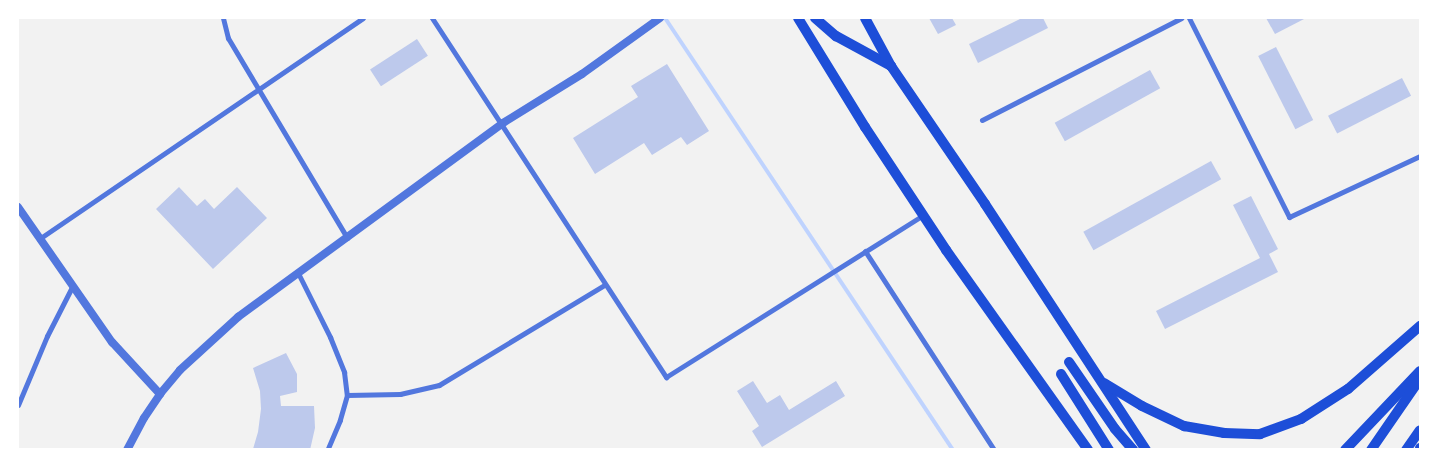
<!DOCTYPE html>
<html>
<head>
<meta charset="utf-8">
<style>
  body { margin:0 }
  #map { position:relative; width:1438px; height:467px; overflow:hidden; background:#f2f2f2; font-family:"PT Sans",sans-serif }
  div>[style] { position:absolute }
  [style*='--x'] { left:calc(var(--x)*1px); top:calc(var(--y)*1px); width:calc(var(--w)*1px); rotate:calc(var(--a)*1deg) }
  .stream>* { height:4px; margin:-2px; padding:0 2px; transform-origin:2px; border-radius:2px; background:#bfd3fe }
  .building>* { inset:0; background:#bdc9ec; transform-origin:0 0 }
  .minor>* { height:5px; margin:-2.5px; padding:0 2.5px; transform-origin:2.5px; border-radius:2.5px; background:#5277de }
  .tertiary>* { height:8px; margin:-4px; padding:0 4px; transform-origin:4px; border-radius:4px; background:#5277de }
  .primary>* { height:10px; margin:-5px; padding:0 5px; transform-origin:5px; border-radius:5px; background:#1d4ed8 }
  .trunk>* { height:10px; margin:-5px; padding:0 5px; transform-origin:5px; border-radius:5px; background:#1d4ed8 }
  span { translate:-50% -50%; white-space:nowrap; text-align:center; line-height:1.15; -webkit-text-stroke:5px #fff; paint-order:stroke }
  .frame { position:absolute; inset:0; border:19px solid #fff; pointer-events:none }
</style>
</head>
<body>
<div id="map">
  <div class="stream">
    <i style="--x:665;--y:18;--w:519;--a:56.31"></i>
  </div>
  <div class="building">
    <i style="clip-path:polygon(929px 18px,952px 18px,956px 25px,938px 34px)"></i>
    <i style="clip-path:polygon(1022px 18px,1043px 18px,1048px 28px,978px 63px,969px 44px)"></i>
    <i style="clip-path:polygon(1266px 18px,1306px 18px,1275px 34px)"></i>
    <i style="left:417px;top:39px;width:20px;height:56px;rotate:57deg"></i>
    <i style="left:1276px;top:47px;width:82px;height:20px;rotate:63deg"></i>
    <i style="clip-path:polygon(667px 64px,709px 131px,687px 145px,681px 137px,652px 155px,644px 143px,595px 174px,573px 138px,638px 97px,631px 86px)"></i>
    <i style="left:1150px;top:70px;width:21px;height:109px;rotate:61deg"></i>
    <i style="left:1402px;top:78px;width:20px;height:83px;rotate:63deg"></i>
    <i style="left:1211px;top:161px;width:21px;height:146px;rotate:61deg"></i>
    <i style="clip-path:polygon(179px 187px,197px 206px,205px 199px,214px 209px,237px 187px,267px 218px,213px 269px,156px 209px)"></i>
    <i style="clip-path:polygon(1251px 196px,1278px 249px,1269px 254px,1278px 272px,1165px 329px,1156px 311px,1260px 258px,1233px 205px)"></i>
    <i style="clip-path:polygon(286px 353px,297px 374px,297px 392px,280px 396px,281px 406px,314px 406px,315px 428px,310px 450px,255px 450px,253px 449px,258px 432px,261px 409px,260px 391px,253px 368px)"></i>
    <i style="clip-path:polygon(753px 381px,767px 403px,780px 395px,789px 410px,836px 381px,845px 396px,762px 447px,752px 431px,759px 426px,737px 391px)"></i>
  </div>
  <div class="minor">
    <i style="--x:223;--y:18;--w:21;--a:76"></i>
    <i style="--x:228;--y:38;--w:233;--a:59.2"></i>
    <i style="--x:432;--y:18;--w:429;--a:56.9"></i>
    <i style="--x:666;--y:377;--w:304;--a:-32.2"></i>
    <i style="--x:1189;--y:18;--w:223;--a:63.3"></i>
    <i style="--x:1289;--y:217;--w:145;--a:-25"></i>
    <i style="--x:982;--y:120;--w:224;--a:-27.1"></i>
    <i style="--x:39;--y:239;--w:392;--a:-34.3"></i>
    <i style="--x:865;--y:251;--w:237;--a:57"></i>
    <i style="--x:298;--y:273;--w:72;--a:63.4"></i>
    <i style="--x:330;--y:337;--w:38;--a:68"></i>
    <i style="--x:344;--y:372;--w:23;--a:83"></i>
    <i style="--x:347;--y:395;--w:26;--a:106"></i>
    <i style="--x:340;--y:420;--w:33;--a:113"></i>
    <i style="--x:347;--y:395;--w:53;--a:-1.1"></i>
    <i style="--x:400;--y:394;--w:40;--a:-13"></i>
    <i style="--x:439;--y:385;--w:193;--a:-31.2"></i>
    <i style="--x:18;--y:405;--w:75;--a:-67.2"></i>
    <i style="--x:47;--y:336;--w:55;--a:-63"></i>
  </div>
  <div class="tertiary">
    <i style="--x:18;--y:207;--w:165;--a:55.2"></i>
    <i style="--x:112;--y:342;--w:71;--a:47.3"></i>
    <i style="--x:127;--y:450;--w:36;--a:-62"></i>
    <i style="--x:144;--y:418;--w:29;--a:-56"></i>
    <i style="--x:160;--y:394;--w:31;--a:-50"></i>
    <i style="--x:180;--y:370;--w:79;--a:-42.4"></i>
    <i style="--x:238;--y:317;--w:328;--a:-36.2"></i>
    <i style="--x:503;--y:123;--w:93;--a:-31.8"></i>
    <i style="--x:582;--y:74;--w:96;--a:-35.7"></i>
  </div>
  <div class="primary">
    <i style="--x:798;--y:18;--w:128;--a:58.4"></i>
    <i style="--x:865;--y:127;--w:147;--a:56.6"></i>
    <i style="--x:946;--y:250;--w:245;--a:54.6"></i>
    <i style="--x:815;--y:18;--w:28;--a:41"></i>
    <i style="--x:836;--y:36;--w:63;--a:28.6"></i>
    <i style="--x:865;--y:18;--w:55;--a:61.6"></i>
    <i style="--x:891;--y:66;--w:167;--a:55.7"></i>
    <i style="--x:985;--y:204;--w:294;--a:56.8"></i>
    <i style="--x:1069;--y:362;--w:81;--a:55.5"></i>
    <i style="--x:1115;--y:429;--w:28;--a:49"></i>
    <i style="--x:1061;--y:374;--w:90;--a:57.7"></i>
  </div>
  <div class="trunk">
    <i style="--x:1104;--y:383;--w:44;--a:31.2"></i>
    <i style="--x:1142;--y:406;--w:47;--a:25.5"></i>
    <i style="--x:1184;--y:426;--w:41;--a:9.9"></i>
    <i style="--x:1224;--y:433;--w:36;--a:2"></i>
    <i style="--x:1260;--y:434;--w:44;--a:-20.1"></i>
    <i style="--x:1301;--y:419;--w:56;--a:-32.6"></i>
    <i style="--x:1348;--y:389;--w:96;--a:-41.2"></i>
    <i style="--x:1345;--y:450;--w:109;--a:-46.5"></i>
    <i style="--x:1371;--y:450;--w:86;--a:-55.4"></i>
    <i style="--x:1406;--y:450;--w:24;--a:-55"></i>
    <i style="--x:1420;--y:450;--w:2;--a:-90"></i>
  </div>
  <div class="frame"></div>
</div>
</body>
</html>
